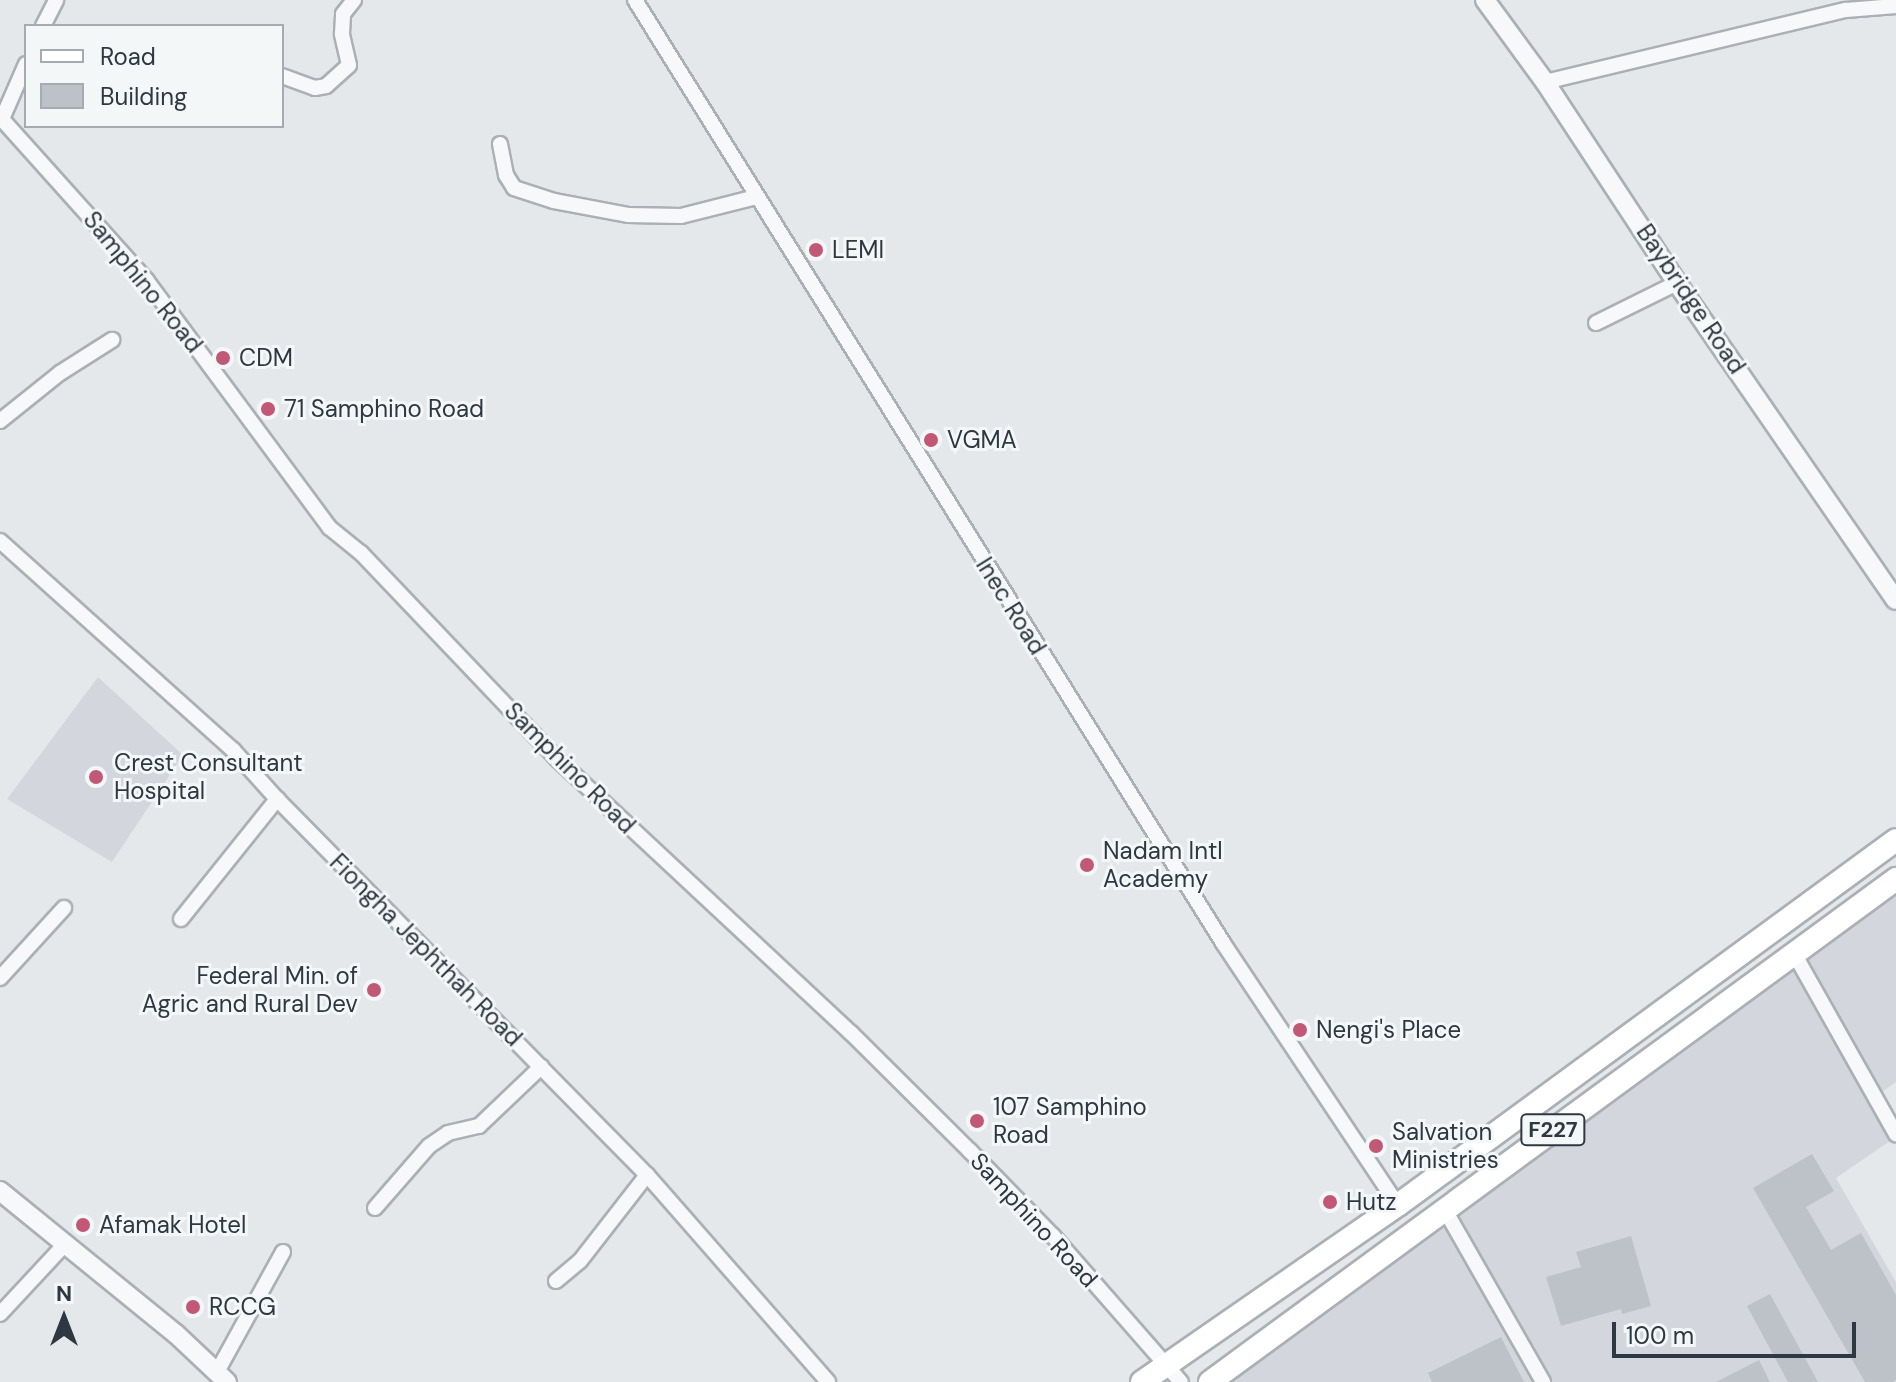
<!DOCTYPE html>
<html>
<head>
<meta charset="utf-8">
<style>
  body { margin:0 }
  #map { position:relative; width:1896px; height:1382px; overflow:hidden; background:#e5e8eb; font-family:"DM Sans",sans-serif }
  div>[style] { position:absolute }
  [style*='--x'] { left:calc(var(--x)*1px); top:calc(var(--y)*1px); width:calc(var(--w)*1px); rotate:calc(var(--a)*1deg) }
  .built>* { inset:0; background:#d3d7dd }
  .building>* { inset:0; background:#bcc2c7 }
  .roads { filter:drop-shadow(2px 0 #aab0b5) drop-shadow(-2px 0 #aab0b5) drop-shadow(0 2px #aab0b5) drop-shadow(0 -2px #aab0b5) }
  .minor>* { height:14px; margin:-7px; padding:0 7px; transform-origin:7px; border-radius:7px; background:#f7f8fa }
  .tertiary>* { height:18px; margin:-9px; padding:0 9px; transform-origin:9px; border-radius:9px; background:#f7f8fa }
  .primary>* { height:22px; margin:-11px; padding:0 11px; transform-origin:11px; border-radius:11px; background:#fff }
  .dots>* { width:22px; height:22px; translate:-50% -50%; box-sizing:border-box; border:4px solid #f4f7f8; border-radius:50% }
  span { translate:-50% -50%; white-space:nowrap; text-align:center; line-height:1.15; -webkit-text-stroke:6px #f4f7f8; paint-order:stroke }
  .shield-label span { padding:2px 6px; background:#f4f7f8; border:2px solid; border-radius:6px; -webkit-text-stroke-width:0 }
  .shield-label { font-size:22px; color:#2e3842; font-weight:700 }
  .poi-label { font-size:24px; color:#2e3842 }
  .left { translate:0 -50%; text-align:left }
  .right { translate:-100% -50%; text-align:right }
  .street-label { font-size:24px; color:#2e3842 }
  .legend { position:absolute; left:24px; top:24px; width:260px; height:104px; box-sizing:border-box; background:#f4f7f8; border:2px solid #a5abaf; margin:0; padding:10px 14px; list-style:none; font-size:24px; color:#2e3842 }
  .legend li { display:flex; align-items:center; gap:16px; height:40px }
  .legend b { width:40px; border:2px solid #a5abaf }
  .north { position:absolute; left:24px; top:1278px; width:80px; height:80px; -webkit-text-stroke:6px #f4f7f8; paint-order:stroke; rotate:0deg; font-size:22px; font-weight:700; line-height:32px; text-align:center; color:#2e3842 }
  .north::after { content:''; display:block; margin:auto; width:28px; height:36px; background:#2e3842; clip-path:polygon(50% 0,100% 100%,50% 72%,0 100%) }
  .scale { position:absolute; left:1612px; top:1322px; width:244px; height:36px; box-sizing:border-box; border:4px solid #2e3842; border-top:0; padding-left:10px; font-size:24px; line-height:28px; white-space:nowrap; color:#2e3842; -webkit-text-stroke:6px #f4f7f8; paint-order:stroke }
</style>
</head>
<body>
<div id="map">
  <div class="built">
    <i style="clip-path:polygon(98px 677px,183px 755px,112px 862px,7px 799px)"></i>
    <i style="clip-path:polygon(1896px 893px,1896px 1082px,1870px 1101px,1890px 1141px,1836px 1178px,1896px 1282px,1896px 1382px,1228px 1382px)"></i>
  </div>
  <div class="building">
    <i style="clip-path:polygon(1812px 1154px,1834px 1191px,1806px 1207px,1831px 1250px,1861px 1233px,1896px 1295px,1896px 1380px,1893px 1382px,1865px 1382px,1753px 1188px)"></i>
    <i style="clip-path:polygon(1631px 1236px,1651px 1306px,1622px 1314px,1621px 1309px,1561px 1326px,1546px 1277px,1581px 1267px,1576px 1252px)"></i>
    <i style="clip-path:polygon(1770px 1294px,1818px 1382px,1788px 1382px,1747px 1306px)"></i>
    <i style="clip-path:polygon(1501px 1337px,1524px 1382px,1432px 1382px,1428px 1373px)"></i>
    <i style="clip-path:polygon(1759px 1360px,1770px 1382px,1716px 1382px)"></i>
  </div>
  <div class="roads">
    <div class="minor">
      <i style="--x:635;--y:0;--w:1111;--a:58.05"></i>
      <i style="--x:1223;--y:943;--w:315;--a:56.3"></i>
      <i style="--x:43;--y:26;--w:29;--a:-63"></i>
      <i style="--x:282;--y:76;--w:35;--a:20"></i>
      <i style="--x:315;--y:88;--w:11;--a:-10"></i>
      <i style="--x:326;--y:86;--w:31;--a:-42"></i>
      <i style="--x:349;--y:65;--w:32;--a:-103"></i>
      <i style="--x:342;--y:34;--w:20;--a:-87"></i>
      <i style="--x:343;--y:14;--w:18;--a:-52"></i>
      <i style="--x:1545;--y:82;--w:309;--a:-13.5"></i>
      <i style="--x:1846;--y:10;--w:50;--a:-4.6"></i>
      <i style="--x:0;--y:117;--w:220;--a:48.1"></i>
      <i style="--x:147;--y:281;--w:307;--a:53.5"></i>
      <i style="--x:330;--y:528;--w:40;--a:39"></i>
      <i style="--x:361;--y:553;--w:284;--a:46.4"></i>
      <i style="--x:557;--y:759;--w:402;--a:43"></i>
      <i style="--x:851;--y:1033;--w:168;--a:44.8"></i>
      <i style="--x:970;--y:1151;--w:119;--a:45.7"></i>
      <i style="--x:1053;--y:1236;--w:194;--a:48.8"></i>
      <i style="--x:2;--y:119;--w:60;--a:-66.4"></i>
      <i style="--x:500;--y:144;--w:32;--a:79"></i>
      <i style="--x:506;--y:175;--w:15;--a:58"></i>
      <i style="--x:514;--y:188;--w:42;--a:18"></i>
      <i style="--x:554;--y:201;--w:75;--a:10.7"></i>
      <i style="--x:628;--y:215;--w:53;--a:1.1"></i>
      <i style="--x:681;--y:216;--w:77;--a:-14.2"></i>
      <i style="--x:1596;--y:323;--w:90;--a:-26.3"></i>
      <i style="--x:0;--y:421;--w:77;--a:-38.7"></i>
      <i style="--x:60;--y:373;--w:62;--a:-32.4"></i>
      <i style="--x:0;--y:541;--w:313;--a:41.9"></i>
      <i style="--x:233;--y:750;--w:66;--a:48.1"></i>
      <i style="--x:277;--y:799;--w:528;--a:45.46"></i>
      <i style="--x:647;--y:1175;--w:275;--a:48.8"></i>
      <i style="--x:181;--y:919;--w:154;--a:-51.3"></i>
      <i style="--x:1795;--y:955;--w:206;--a:60.6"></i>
      <i style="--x:0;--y:978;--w:95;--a:-47.6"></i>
      <i style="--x:375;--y:1208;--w:82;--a:-48.9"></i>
      <i style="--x:429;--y:1146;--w:23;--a:-34"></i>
      <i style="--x:448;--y:1133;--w:32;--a:-13"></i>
      <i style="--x:479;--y:1126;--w:86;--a:-43.6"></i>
      <i style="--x:1445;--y:1210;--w:198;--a:60.3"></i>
      <i style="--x:556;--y:1281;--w:31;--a:-40"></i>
      <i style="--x:580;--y:1261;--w:109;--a:-52.1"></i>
      <i style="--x:0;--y:1314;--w:97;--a:-47.1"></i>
      <i style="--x:217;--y:1372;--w:137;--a:-61.2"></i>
    </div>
    <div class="tertiary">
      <i style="--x:1485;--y:0;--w:102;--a:53.8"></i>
      <i style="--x:1545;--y:82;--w:240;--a:56.7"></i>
      <i style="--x:1677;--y:283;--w:385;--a:55.4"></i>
      <i style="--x:0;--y:1191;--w:227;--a:39.1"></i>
      <i style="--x:176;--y:1334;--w:70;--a:43.3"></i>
    </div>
    <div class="primary">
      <i style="--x:1142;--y:1382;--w:311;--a:-34.7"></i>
      <i style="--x:1398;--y:1205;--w:617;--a:-36.24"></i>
      <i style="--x:1210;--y:1382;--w:851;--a:-36.25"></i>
    </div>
  </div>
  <div class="dots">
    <i style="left:816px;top:250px;background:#c15875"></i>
    <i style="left:223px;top:358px;background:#c15875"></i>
    <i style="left:268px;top:409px;background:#c15875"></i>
    <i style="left:931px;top:440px;background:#c15875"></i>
    <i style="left:96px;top:777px;background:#c15875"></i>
    <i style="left:1087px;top:865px;background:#c15875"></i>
    <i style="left:374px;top:990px;background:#c15875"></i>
    <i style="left:1300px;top:1030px;background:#c15875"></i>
    <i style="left:977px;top:1121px;background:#c15875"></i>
    <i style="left:1376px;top:1146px;background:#c15875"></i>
    <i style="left:1330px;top:1202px;background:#c15875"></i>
    <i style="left:83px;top:1225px;background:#c15875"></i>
    <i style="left:193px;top:1307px;background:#c15875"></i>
  </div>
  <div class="shield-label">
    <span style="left:1553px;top:1130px">F227</span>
  </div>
  <div class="poi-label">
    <span class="left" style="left:832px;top:250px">LEMI</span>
    <span class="left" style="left:239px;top:358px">CDM</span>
    <span class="left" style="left:284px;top:409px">71 Samphino Road</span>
    <span class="left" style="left:947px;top:440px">VGMA</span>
    <span class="left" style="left:114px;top:777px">Crest Consultant<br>Hospital</span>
    <span class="left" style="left:1103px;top:865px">Nadam Intl<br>Academy</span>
    <span class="right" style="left:358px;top:990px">Federal Min. of<br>Agric and Rural Dev</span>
    <span class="left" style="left:1316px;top:1030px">Nengi's Place</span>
    <span class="left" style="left:993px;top:1121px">107 Samphino<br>Road</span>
    <span class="left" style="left:1392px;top:1146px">Salvation<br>Ministries</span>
    <span class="left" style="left:1346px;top:1202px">Hutz</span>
    <span class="left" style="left:99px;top:1225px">Afamak Hotel</span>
    <span class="left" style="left:209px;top:1307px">RCCG</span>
  </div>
  <div class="street-label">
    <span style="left:143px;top:282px;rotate:51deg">Samphino Road</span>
    <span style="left:1691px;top:299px;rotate:56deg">Baybridge Road</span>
    <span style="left:1011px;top:606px;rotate:58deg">Inec Road</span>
    <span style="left:570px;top:768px;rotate:45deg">Samphino Road</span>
    <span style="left:426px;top:950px;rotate:45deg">Fiongha Jephthah Road</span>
    <span style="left:1034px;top:1220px;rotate:47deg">Samphino Road</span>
  </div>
  <ul class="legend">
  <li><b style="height:10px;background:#fff"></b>Road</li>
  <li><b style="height:22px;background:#bcc2c7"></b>Building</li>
  </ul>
  <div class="north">N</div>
  <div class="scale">100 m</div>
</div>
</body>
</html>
